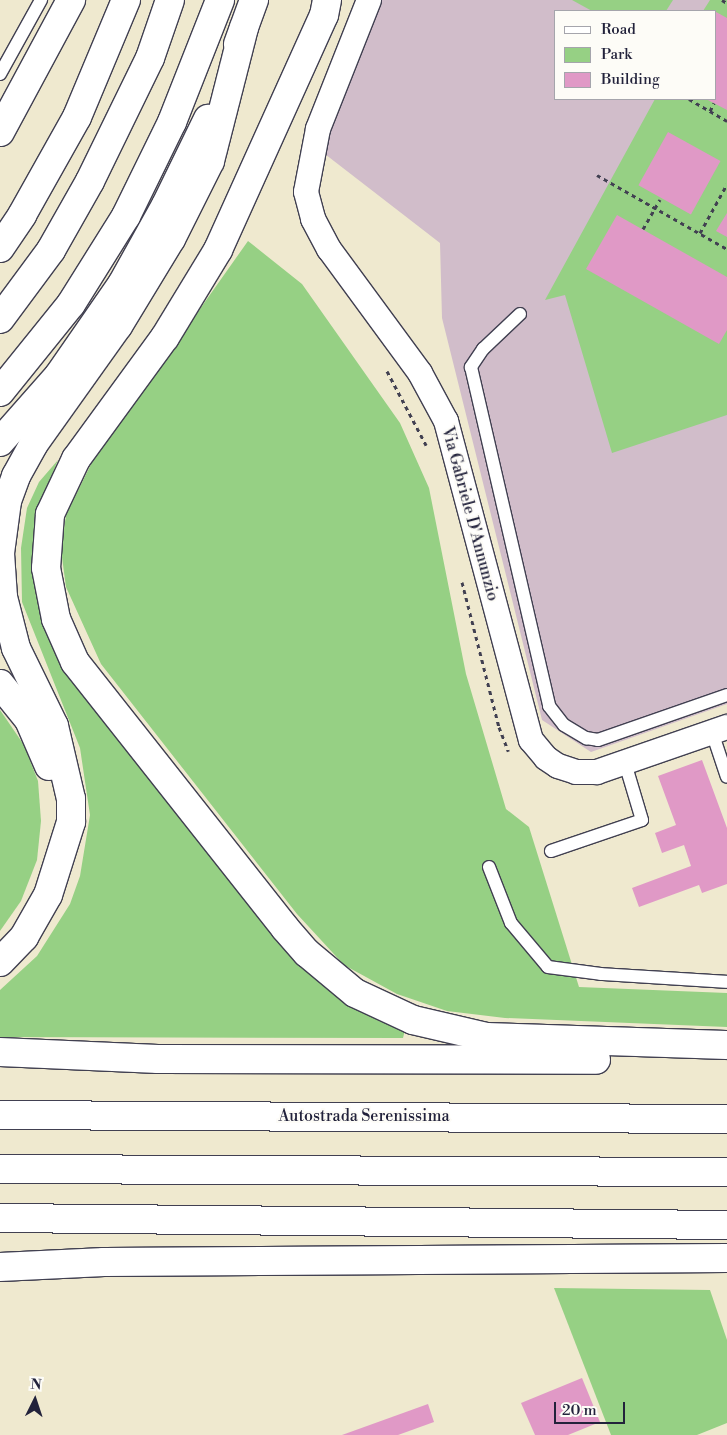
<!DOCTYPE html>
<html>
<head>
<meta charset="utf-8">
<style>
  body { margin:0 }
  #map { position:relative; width:727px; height:1435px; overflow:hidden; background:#efe9cf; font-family:"Libre Bodoni",serif }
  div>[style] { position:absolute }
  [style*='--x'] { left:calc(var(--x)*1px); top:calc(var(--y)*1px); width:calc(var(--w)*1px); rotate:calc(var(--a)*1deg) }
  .industrial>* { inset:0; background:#d1bdca }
  .green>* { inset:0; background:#96d084 }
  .building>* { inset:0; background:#e099c6; transform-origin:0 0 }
  .path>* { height:3px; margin-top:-1.5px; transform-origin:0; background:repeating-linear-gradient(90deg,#414051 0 4px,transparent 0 8px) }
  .roads { filter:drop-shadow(1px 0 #414051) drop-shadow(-1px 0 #414051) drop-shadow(0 1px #414051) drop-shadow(0 -1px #414051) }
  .service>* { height:12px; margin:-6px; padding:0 6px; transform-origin:6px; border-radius:6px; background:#fff }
  .minor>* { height:24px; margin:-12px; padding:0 12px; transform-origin:12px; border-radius:12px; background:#fff }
  .tertiary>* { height:28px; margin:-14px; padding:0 14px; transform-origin:14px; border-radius:14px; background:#fff }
  .motorway>* { height:28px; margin:-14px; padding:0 14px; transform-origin:14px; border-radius:14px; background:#fff }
  span { translate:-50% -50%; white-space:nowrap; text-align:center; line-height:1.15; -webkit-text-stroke:4px #fdfcf7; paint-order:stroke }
  .street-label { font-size:16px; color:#22223b }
  .legend { position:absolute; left:554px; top:10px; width:162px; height:90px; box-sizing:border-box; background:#fdfcf7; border:1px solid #a5a5ac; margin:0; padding:6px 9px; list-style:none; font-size:15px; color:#22223b }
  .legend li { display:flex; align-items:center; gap:10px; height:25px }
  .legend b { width:25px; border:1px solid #a5a5ac }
  .north { position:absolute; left:10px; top:1375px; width:50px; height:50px; -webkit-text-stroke:4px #fdfcf7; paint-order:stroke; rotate:4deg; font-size:14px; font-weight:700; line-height:20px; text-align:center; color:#22223b }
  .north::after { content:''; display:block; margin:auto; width:18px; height:22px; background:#22223b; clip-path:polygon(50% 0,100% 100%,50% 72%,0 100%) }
  .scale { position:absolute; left:554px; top:1402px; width:71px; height:22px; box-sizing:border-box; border:2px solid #22223b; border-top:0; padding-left:6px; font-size:15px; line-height:18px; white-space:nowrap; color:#22223b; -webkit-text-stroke:4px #fdfcf7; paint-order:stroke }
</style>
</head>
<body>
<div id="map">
  <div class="industrial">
    <i style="clip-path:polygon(evenodd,382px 0,727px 0,727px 704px,591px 752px,542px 720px,442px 318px,440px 243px,321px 151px,382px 0,556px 11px,716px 11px,716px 99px,556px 99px,556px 11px)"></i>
  </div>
  <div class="green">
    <i style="clip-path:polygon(572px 0,673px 0,666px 11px,592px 11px)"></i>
    <i style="clip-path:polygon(710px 0,727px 0,727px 415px,612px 453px,565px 295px,545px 300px,655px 99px,716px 99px,716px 11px,703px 11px)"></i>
    <i style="clip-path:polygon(248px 241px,302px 284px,400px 423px,429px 488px,466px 674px,506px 809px,529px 827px,579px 987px,727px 993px,727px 1027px,505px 1018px,447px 1011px,397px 994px,344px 965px,297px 914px,101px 664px,66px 587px,61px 550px,66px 515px,93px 460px)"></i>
    <i style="clip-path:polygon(58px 460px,43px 497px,39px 602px,350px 1004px,379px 1021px,405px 1030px,403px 1038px,0 1037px,0 990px,37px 956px,70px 904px,80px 876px,90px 815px,80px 748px,22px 602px,21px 548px,27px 508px,39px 482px)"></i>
    <i style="clip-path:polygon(0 710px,24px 745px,38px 781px,41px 821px,37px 860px,21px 901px,0 931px)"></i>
    <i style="clip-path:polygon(554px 1288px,710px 1290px,727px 1340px,727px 1423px,697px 1435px,611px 1435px)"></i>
  </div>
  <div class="building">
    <i style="clip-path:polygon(716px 12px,727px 18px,727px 110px,706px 99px,716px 99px)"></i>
    <i style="left:668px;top:132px;width:60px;height:61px;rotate:29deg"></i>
    <i style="clip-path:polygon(727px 213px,727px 237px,716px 231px)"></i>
    <i style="clip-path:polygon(617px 215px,727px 277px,727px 330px,719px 344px,586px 269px)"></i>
    <i style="clip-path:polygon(702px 760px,727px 828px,727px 884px,702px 893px,699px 885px,639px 907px,632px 888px,691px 866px,684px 845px,662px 853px,655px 833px,676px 825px,658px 776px)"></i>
    <i style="clip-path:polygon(582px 1378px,600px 1422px,568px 1435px,535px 1435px,521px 1403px)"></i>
    <i style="clip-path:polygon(428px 1404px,434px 1422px,398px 1435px,342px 1435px)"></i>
  </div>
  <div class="path">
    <i style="--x:722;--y:0;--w:6;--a:31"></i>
    <i style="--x:689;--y:99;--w:44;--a:30.1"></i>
    <i style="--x:710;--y:111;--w:9;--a:-63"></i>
    <i style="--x:597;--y:175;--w:150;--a:29.6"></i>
    <i style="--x:643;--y:229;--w:34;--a:-60"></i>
    <i style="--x:700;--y:233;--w:56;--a:-61.1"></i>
    <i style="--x:387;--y:371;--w:84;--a:62.2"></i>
    <i style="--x:462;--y:582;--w:150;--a:75.7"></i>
    <i style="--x:499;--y:727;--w:26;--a:69"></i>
  </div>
  <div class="roads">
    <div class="service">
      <i style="--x:0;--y:74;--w:85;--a:-61"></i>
      <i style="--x:520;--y:314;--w:51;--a:136.6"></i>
      <i style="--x:483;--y:349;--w:22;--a:124"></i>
      <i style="--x:471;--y:367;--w:348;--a:77"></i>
      <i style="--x:549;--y:706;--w:24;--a:52"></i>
      <i style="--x:564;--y:725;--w:26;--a:31"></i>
      <i style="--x:586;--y:738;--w:12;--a:9"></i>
      <i style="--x:598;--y:740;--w:137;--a:-19.2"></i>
      <i style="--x:712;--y:732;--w:47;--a:71.6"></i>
      <i style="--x:551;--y:851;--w:96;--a:-18.8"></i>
      <i style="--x:642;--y:820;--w:59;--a:-106.6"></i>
      <i style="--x:489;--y:867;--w:60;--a:68.6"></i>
      <i style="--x:511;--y:923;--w:57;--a:49.9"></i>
      <i style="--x:548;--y:967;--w:53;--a:7.5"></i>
      <i style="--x:601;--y:974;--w:126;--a:3.6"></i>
    </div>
    <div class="minor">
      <i style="--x:369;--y:0;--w:139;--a:111.6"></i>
      <i style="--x:318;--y:129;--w:64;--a:100.8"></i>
      <i style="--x:306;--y:192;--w:28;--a:75"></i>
      <i style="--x:313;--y:219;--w:34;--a:62"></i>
      <i style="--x:329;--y:249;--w:154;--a:53.7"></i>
      <i style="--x:420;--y:373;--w:55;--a:61.6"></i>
      <i style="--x:446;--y:421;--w:330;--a:75.1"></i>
      <i style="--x:531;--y:740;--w:23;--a:50"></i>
      <i style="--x:546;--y:758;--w:14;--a:34"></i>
      <i style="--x:558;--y:766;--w:19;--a:18"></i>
      <i style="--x:576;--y:772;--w:21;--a:0"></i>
      <i style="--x:597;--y:772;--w:138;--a:-19.1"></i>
    </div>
    <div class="tertiary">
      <i style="--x:0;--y:132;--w:150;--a:-61.7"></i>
    </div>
    <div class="motorway">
      <i style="--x:327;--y:0;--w:15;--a:101"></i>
      <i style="--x:324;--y:15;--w:258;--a:114.3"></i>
      <i style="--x:218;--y:250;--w:102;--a:121.3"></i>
      <i style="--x:165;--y:337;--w:151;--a:126.1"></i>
      <i style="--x:76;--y:459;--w:61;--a:115.3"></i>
      <i style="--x:50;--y:514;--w:54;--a:94.2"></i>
      <i style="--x:46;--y:568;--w:52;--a:78.9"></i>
      <i style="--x:56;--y:619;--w:47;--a:66.2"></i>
      <i style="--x:75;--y:662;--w:339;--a:51.7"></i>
      <i style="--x:285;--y:928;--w:33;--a:49"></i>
      <i style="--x:307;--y:953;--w:62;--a:39.8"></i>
      <i style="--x:355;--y:993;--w:64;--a:25"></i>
      <i style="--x:413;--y:1020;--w:75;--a:13.1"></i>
      <i style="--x:486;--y:1037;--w:241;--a:1.9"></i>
      <i style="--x:238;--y:44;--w:47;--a:-70"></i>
      <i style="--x:0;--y:248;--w:40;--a:-56"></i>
      <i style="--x:22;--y:215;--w:112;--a:-60.7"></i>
      <i style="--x:77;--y:117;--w:127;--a:-67.3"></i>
      <i style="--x:0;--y:319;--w:86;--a:-53.5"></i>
      <i style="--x:51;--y:250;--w:79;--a:-60.5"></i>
      <i style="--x:90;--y:181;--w:137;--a:-64"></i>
      <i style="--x:150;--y:58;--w:61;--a:-71"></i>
      <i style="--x:0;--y:392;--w:113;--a:-51.1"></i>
      <i style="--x:71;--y:304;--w:104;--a:-58"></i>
      <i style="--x:126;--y:216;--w:105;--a:-63.9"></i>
      <i style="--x:172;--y:122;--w:131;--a:-68.5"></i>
      <i style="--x:0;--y:442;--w:89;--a:-48.6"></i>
      <i style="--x:59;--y:375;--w:111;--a:-55.3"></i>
      <i style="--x:122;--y:284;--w:90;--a:-60.9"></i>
      <i style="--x:166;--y:205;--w:96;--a:-64"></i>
      <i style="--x:0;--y:684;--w:46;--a:51.1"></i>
      <i style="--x:29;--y:720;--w:50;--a:66.5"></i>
      <i style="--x:0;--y:962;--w:35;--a:-46"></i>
      <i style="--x:24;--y:937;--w:48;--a:-60.3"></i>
      <i style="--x:48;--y:895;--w:77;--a:-72.5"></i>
      <i style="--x:71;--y:822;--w:23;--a:-90"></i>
      <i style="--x:71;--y:799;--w:75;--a:-103.1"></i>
      <i style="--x:54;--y:726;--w:87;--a:-116"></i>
      <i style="--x:16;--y:648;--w:53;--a:-104.3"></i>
      <i style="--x:3;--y:597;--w:44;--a:-93.9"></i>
      <i style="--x:0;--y:553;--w:52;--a:-82.3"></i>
      <i style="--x:7;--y:501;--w:27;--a:-70"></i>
      <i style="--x:16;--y:476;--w:35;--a:-61"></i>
      <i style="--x:33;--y:445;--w:146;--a:-54.5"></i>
      <i style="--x:118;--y:326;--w:102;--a:-58.7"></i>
      <i style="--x:171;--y:239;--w:87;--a:-63.4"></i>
      <i style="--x:210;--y:161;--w:137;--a:-75.7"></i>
      <i style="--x:0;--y:1052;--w:158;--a:2.5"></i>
      <i style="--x:158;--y:1059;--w:438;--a:0.1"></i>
      <i style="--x:0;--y:1115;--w:727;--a:0.32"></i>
      <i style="--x:0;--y:1169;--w:727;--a:0.24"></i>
      <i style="--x:0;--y:1218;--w:727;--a:0.55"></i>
      <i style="--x:0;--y:1267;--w:104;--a:-2.8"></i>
      <i style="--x:104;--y:1262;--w:623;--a:-0.37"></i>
    </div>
  </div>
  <div class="street-label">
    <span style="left:470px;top:514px;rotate:75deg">Via Gabriele D'Annunzio</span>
    <span style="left:364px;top:1116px">Autostrada Serenissima</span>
  </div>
  <ul class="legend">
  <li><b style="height:6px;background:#fff"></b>Road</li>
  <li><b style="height:14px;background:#96d084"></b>Park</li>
  <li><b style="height:14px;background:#e099c6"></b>Building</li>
  </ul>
  <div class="north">N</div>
  <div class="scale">20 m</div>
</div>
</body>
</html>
